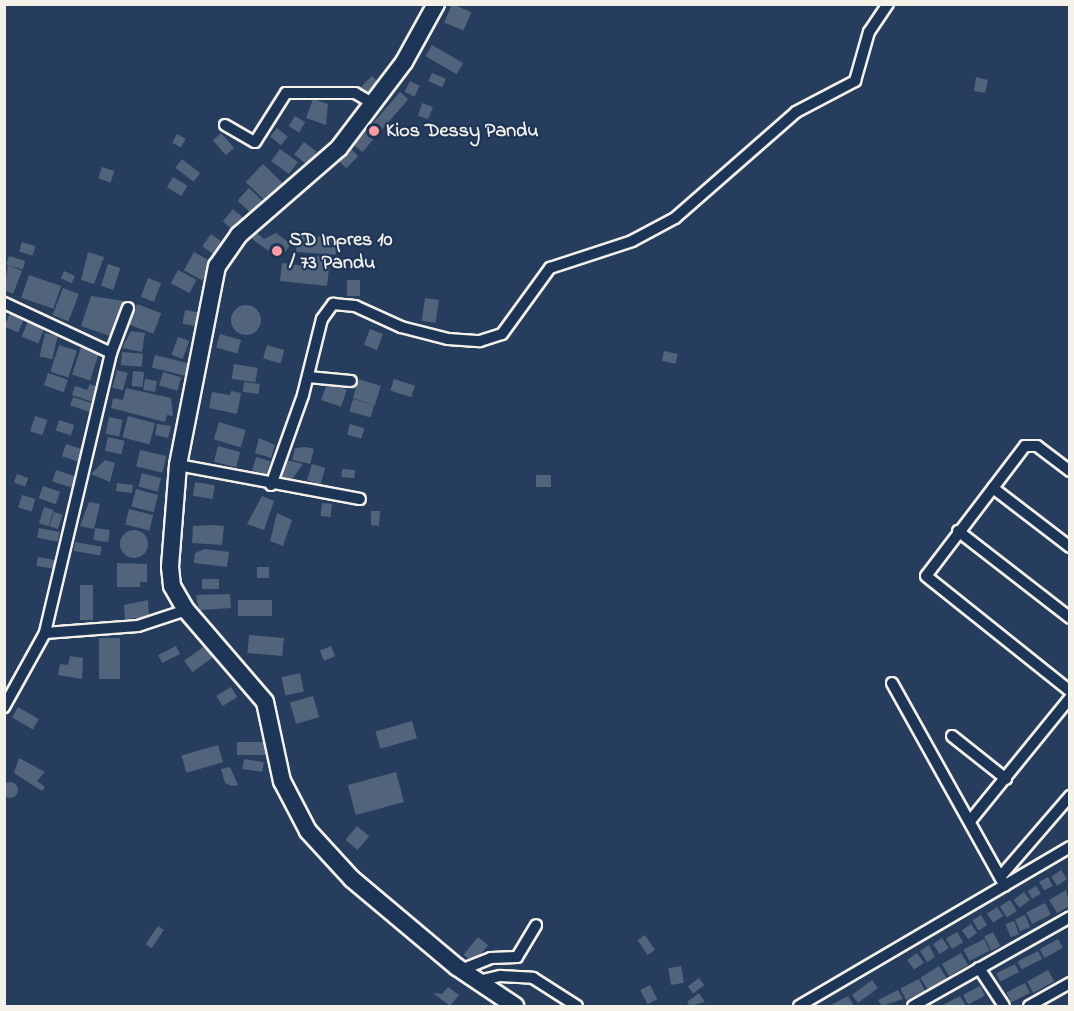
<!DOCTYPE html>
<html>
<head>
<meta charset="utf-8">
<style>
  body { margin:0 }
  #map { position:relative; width:1074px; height:1011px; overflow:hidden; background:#263d5d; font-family:"Indie Flower",sans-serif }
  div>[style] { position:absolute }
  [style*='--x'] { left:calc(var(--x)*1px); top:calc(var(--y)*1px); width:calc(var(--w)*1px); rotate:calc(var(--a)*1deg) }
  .building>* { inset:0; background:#52647b; transform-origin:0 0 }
  .round { border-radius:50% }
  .roads { filter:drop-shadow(2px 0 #f4f1e8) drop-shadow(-2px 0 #f4f1e8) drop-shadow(0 2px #f4f1e8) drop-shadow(0 -2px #f4f1e8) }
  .minor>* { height:10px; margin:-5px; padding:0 5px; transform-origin:5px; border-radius:5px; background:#1d3557 }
  .trunk>* { height:16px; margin:-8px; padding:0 8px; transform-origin:8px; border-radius:8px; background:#1d3557 }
  .dots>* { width:16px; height:16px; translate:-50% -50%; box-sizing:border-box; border:3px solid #1d3557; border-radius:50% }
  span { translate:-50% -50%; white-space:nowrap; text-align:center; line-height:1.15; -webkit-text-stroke:4.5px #1d3557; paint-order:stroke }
  .poi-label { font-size:20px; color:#f4f1e8; font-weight:700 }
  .left { translate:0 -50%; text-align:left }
  .frame { position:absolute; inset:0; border:6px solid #f4f1e8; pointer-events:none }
</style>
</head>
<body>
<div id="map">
  <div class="building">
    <i style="left:452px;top:4px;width:21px;height:20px;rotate:23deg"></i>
    <i style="left:432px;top:45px;width:36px;height:13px;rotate:30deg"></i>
    <i style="left:432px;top:73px;width:15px;height:9px;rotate:23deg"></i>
    <i style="left:372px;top:76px;width:11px;height:18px;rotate:45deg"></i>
    <i style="clip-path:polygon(976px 77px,988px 80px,985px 93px,974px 91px)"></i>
    <i style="left:410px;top:81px;width:11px;height:12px;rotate:27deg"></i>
    <i style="left:400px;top:92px;width:11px;height:70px;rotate:41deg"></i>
    <i style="clip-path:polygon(313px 99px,328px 104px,326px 125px,306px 118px)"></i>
    <i style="clip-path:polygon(422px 103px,433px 107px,428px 119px,418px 116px)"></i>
    <i style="left:295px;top:116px;width:12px;height:12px;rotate:31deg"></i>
    <i style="left:277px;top:128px;width:14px;height:11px;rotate:39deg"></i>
    <i style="left:221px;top:133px;width:20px;height:11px;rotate:49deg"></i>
    <i style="left:177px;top:134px;width:10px;height:10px;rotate:29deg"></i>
    <i style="left:304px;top:142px;width:16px;height:16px;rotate:38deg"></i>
    <i style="left:349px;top:147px;width:13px;height:17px;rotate:45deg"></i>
    <i style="left:280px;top:149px;width:22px;height:15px;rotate:36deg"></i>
    <i style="left:182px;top:159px;width:23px;height:11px;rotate:38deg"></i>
    <i style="left:263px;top:164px;width:29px;height:25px;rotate:44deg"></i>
    <i style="left:102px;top:167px;width:13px;height:12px;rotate:18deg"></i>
    <i style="left:173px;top:177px;width:17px;height:12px;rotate:31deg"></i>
    <i style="left:249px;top:188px;width:19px;height:17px;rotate:43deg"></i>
    <i style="left:233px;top:209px;width:16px;height:16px;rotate:40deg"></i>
    <i style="clip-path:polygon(257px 233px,264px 239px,276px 233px,291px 244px,280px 259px,252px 239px)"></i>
    <i style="left:211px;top:234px;width:19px;height:15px;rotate:36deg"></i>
    <i style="left:297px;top:235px;width:40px;height:17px;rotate:4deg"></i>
    <i style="left:22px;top:242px;width:14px;height:10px;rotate:17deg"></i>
    <i style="clip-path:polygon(88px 252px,104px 257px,94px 284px,81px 280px)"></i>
    <i style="left:194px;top:252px;width:21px;height:21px;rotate:29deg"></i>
    <i style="left:9px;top:256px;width:17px;height:9px;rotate:17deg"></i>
    <i style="clip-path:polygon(313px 256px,330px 258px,327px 286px,280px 281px,282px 263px,311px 267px)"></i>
    <i style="left:108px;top:264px;width:13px;height:23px;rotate:18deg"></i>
    <i style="clip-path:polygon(8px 265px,22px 271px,13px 294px,4px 290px)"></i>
    <i style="left:178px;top:270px;width:21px;height:15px;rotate:28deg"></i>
    <i style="left:64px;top:271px;width:12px;height:8px;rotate:24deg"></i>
    <i style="left:29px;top:275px;width:34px;height:24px;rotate:19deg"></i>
    <i style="left:148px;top:278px;width:14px;height:20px;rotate:21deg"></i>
    <i style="left:347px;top:280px;width:13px;height:16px"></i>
    <i style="left:63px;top:288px;width:17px;height:29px;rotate:21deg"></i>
    <i style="clip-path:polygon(91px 296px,124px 301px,127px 309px,116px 338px,81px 326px)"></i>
    <i style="left:425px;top:298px;width:14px;height:23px;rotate:8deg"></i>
    <i style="left:137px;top:304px;width:26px;height:22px;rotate:21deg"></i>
    <i class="round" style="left:231px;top:305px;width:30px;height:30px"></i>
    <i style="left:185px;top:310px;width:17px;height:14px;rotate:10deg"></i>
    <i style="left:11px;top:311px;width:15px;height:17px;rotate:23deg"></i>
    <i style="left:28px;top:321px;width:18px;height:17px;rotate:22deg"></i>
    <i style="left:370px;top:329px;width:14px;height:17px;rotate:21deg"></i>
    <i style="clip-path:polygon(131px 331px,145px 333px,142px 352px,122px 348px)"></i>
    <i style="left:45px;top:333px;width:13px;height:24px;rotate:13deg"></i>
    <i style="left:220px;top:334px;width:22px;height:14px;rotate:16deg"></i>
    <i style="left:178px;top:337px;width:12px;height:19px;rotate:20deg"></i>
    <i style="left:59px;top:345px;width:19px;height:28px;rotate:18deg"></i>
    <i style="left:267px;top:345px;width:18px;height:14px;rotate:16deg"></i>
    <i style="left:81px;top:347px;width:19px;height:29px;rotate:18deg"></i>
    <i style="left:664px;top:351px;width:14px;height:10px;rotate:12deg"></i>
    <i style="left:122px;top:352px;width:21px;height:13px;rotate:5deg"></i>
    <i style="left:155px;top:355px;width:34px;height:13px;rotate:14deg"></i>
    <i style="left:234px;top:364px;width:24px;height:15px;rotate:9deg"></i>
    <i style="left:117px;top:370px;width:11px;height:18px;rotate:15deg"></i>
    <i style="left:133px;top:371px;width:11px;height:15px;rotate:5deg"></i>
    <i style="left:163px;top:372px;width:19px;height:14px;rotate:16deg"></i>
    <i style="left:48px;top:373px;width:21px;height:13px;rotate:19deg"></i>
    <i style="left:145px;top:379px;width:12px;height:11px;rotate:9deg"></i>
    <i style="left:359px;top:379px;width:23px;height:20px;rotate:18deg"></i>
    <i style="left:394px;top:379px;width:22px;height:12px;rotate:18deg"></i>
    <i style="left:244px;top:382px;width:16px;height:10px;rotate:7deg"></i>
    <i style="left:327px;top:383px;width:21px;height:18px;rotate:19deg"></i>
    <i style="clip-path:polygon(90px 384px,100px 388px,96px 403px,72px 395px,75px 386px,87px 390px)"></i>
    <i style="clip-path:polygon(126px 388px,171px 398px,173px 416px,167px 415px,165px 422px,111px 408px,113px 398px,123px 400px)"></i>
    <i style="clip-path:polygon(231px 391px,241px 393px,237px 414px,209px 408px,212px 392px,230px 395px)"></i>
    <i style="left:73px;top:397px;width:25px;height:9px;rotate:18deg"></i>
    <i style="left:353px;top:399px;width:22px;height:13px;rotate:16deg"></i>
    <i style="left:35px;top:416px;width:13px;height:16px;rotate:18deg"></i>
    <i style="left:128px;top:416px;width:28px;height:22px;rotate:15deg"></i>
    <i style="left:109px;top:417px;width:14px;height:17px;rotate:12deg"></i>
    <i style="left:59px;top:420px;width:16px;height:11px;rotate:18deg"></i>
    <i style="left:219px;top:422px;width:28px;height:18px;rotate:17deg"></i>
    <i style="clip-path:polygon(157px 424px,171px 426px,168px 438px,155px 435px)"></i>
    <i style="left:350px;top:424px;width:15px;height:11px;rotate:16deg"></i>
    <i style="left:108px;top:437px;width:17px;height:14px;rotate:13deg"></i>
    <i style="clip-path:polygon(259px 438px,275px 445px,271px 458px,255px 453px)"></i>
    <i style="left:66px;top:444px;width:22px;height:13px;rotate:18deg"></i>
    <i style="left:218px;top:446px;width:23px;height:16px;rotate:15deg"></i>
    <i style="clip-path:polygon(306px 447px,314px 449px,310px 464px,292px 460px,295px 448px)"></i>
    <i style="left:140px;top:450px;width:27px;height:17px;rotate:13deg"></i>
    <i style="left:256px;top:457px;width:15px;height:14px;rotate:16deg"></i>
    <i style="clip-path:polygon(105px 460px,115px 463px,110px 482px,91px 474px)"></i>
    <i style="clip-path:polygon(287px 460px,303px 464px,290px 482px,282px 477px)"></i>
    <i style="left:312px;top:464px;width:14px;height:17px;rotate:17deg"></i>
    <i style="left:342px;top:469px;width:13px;height:8px;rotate:4deg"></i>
    <i style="left:56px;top:470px;width:20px;height:12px;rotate:18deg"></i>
    <i style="left:142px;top:473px;width:20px;height:14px;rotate:15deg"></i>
    <i style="left:17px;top:474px;width:12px;height:9px;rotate:20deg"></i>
    <i style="left:536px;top:475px;width:15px;height:12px"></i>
    <i style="left:195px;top:482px;width:20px;height:14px;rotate:9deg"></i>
    <i style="left:117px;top:483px;width:16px;height:8px;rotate:7deg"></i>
    <i style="left:43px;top:486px;width:18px;height:13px;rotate:19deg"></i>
    <i style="left:136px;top:489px;width:23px;height:18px;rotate:15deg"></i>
    <i style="left:22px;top:495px;width:14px;height:13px;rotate:17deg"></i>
    <i style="clip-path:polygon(262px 496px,274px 501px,264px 530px,247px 524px)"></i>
    <i style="clip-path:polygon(89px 502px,100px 504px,94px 529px,80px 526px)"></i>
    <i style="left:322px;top:503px;width:10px;height:13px;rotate:6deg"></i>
    <i style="left:44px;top:507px;width:10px;height:17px;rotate:17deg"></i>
    <i style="left:129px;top:509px;width:25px;height:16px;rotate:14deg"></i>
    <i style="clip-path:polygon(371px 511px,380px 511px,379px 526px,371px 525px)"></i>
    <i style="left:54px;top:512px;width:9px;height:15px;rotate:18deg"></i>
    <i style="clip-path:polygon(277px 513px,292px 520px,283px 546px,270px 541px)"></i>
    <i style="clip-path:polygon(211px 525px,224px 526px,222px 545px,192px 543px,193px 526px)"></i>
    <i style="left:39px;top:528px;width:21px;height:10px;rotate:11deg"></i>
    <i style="left:95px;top:528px;width:15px;height:12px;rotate:8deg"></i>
    <i class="round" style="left:120px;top:530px;width:28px;height:28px"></i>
    <i style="left:75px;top:542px;width:27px;height:9px;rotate:10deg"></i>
    <i style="clip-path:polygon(205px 549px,229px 552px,227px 567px,194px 563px,195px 553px)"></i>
    <i style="left:38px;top:557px;width:17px;height:9px;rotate:10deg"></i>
    <i style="clip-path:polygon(117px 563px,147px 564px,147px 582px,140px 582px,140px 587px,117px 587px)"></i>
    <i style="left:257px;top:567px;width:12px;height:11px"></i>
    <i style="left:202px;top:579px;width:17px;height:10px"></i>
    <i style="left:80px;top:585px;width:13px;height:35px"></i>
    <i style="clip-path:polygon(230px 594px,231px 608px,200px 610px,197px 602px,196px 595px)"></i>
    <i style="clip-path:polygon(148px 600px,149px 617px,125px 619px,124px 605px)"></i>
    <i style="left:238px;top:600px;width:34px;height:16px"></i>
    <i style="left:249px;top:635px;width:35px;height:18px;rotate:5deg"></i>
    <i style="left:99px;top:638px;width:21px;height:41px"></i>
    <i style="left:206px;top:645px;width:14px;height:27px;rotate:54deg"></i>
    <i style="left:176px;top:646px;width:9px;height:20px;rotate:63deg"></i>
    <i style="left:331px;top:646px;width:11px;height:12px;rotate:68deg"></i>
    <i style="clip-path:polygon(70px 656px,83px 658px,82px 679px,58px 675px,60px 664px,68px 665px)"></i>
    <i style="left:300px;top:673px;width:19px;height:19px;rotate:78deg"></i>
    <i style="left:231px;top:687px;width:12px;height:17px;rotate:59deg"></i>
    <i style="left:313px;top:696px;width:22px;height:24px;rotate:74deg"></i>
    <i style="left:18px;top:707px;width:24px;height:12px;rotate:30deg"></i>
    <i style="left:412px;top:721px;width:18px;height:38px;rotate:74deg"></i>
    <i style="left:237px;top:742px;width:28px;height:13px"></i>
    <i style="left:218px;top:745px;width:18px;height:38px;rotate:74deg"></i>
    <i style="clip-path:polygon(19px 758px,45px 772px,37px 781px,45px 787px,42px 791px,14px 773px)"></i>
    <i style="left:244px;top:759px;width:20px;height:10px;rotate:9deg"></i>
    <i style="clip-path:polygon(230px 767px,238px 785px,232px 786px,225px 783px,221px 769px)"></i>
    <i style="left:396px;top:772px;width:31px;height:50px;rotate:75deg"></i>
    <i class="round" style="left:2px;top:782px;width:16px;height:16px"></i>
    <i style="left:357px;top:826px;width:16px;height:18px;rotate:40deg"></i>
    <i style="left:1061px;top:870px;width:11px;height:12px;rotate:56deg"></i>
    <i style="left:1048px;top:877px;width:10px;height:10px;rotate:61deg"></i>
    <i style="left:1036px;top:886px;width:9px;height:10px;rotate:58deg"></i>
    <i style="clip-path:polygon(1066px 890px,1070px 906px,1057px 913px,1049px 900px)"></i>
    <i style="left:1024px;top:892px;width:10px;height:13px;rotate:53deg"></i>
    <i style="left:1010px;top:900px;width:13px;height:12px;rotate:58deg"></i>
    <i style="left:1045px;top:903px;width:13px;height:21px;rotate:63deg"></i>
    <i style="left:997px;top:907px;width:11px;height:12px;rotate:56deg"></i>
    <i style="left:981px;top:915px;width:12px;height:10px;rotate:59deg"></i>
    <i style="left:1025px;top:915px;width:13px;height:11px;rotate:67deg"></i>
    <i style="left:1014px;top:921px;width:14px;height:9px;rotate:69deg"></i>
    <i style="left:971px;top:924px;width:11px;height:11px;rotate:56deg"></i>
    <i style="left:158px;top:926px;width:7px;height:22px;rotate:34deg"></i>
    <i style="left:957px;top:932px;width:12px;height:13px;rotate:59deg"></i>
    <i style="left:993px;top:932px;width:16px;height:10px;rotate:63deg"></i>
    <i style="left:645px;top:935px;width:18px;height:9px;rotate:56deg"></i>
    <i style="left:478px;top:937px;width:13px;height:23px;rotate:39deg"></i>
    <i style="left:942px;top:938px;width:12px;height:11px;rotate:55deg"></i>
    <i style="left:984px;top:939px;width:13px;height:23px;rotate:63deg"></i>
    <i style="left:1058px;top:939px;width:10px;height:21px;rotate:61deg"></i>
    <i style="clip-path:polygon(929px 945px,935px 957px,927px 962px,920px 951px)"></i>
    <i style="left:1038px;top:951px;width:9px;height:23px;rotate:63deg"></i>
    <i style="left:917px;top:953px;width:12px;height:12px;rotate:55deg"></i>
    <i style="left:961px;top:953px;width:14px;height:22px;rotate:60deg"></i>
    <i style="left:1015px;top:964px;width:9px;height:21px;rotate:63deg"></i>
    <i style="left:681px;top:966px;width:17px;height:13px;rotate:80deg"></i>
    <i style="left:939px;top:966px;width:15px;height:22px;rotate:58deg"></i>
    <i style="left:1048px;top:970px;width:13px;height:24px;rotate:61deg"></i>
    <i style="left:699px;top:978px;width:9px;height:14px;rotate:54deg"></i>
    <i style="left:919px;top:979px;width:13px;height:21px;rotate:63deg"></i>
    <i style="left:872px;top:980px;width:10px;height:25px;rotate:53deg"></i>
    <i style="left:1025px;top:983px;width:11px;height:21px;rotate:63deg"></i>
    <i style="left:650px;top:985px;width:16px;height:11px;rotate:63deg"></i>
    <i style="left:980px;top:986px;width:11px;height:19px;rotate:63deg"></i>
    <i style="clip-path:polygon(448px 987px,459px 995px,450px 1006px,433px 993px,442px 994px)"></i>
    <i style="clip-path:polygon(898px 990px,903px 999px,882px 1006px,878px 1000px)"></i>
    <i style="clip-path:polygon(699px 993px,705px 1002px,690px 1006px,687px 1002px)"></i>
    <i style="clip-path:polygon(848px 996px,854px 1006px,829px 1006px)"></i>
    <i style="clip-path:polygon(960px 996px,966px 1006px,941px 1006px)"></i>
  </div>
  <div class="roads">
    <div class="minor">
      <i style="--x:225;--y:125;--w:34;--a:30"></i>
      <i style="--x:255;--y:142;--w:58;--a:-57.7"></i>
      <i style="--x:286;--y:93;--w:69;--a:0"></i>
      <i style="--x:355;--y:93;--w:20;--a:30"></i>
      <i style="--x:4;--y:303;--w:118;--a:25"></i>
      <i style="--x:111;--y:353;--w:288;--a:103.3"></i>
      <i style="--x:45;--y:633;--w:85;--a:119"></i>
      <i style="--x:111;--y:353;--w:48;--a:-69.3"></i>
      <i style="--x:308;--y:377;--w:43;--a:5.3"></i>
      <i style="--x:178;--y:465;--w:185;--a:10.6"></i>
      <i style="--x:1070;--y:471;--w:41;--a:-142.9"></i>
      <i style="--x:1037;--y:446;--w:12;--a:180"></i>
      <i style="--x:1025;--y:446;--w:163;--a:127.3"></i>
      <i style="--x:926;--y:576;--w:184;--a:38.6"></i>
      <i style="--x:271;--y:485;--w:96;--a:-70.4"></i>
      <i style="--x:303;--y:395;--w:78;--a:-76"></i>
      <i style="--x:322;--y:319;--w:19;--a:-54"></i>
      <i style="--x:333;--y:304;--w:22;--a:5"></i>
      <i style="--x:355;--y:306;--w:51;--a:24.5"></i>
      <i style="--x:401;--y:327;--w:49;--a:14.3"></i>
      <i style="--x:448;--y:339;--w:32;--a:4"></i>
      <i style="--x:480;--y:341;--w:23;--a:-18"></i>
      <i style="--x:502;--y:334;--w:82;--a:-54"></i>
      <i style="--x:550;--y:268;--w:86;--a:-18.2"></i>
      <i style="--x:632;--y:241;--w:49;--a:-28.1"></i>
      <i style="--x:675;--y:218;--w:161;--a:-41.2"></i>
      <i style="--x:796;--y:112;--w:67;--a:-27.7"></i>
      <i style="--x:855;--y:81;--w:51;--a:-74.1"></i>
      <i style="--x:869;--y:32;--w:34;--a:-56"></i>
      <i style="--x:993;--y:488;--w:97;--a:37.5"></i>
      <i style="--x:958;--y:531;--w:142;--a:37.8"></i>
      <i style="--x:45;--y:633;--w:93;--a:-4.3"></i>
      <i style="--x:138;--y:626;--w:51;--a:-18.4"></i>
      <i style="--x:892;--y:683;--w:232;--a:60.9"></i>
      <i style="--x:952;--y:736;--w:69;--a:38.5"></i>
      <i style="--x:970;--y:821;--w:159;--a:-50.9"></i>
      <i style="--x:1001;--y:876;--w:106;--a:-49.2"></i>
      <i style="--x:979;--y:968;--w:45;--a:56.7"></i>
      <i style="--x:461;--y:970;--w:32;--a:-22"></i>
      <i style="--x:491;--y:958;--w:26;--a:-2"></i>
      <i style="--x:517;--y:957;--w:37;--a:-59"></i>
      <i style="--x:478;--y:981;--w:23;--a:-13"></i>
      <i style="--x:500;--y:976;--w:33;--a:3"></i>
      <i style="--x:533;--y:978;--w:52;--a:32.5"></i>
      <i style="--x:799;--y:1006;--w:314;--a:-30.4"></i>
      <i style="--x:913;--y:1006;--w:180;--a:-29.5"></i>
      <i style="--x:1029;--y:1006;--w:47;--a:-29.3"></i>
    </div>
    <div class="trunk">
      <i style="--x:436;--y:4;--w:66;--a:118.9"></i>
      <i style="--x:404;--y:62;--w:108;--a:127.1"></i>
      <i style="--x:339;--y:148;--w:133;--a:139"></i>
      <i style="--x:239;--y:235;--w:38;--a:125"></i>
      <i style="--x:217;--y:266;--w:203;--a:101.1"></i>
      <i style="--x:178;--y:465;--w:102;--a:94.5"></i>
      <i style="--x:170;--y:567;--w:19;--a:84"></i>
      <i style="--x:172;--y:586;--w:28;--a:60"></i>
      <i style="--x:186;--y:610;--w:121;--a:49.3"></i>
      <i style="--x:265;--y:702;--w:81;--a:77.9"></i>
      <i style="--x:282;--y:781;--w:56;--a:62.5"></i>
      <i style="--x:308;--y:831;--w:65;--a:47.5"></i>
      <i style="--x:352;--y:879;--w:137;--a:40"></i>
      <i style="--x:457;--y:967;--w:70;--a:33.9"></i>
    </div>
  </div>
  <div class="dots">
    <i style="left:374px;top:131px;background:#ff9aa2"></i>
    <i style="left:277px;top:251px;background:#ff9aa2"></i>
  </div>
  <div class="poi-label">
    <span class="left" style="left:386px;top:131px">Kios Dessy Pandu</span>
    <span class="left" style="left:289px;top:252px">SD Inpres 10<br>/ 73 Pandu</span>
  </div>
  <div class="frame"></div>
</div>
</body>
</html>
